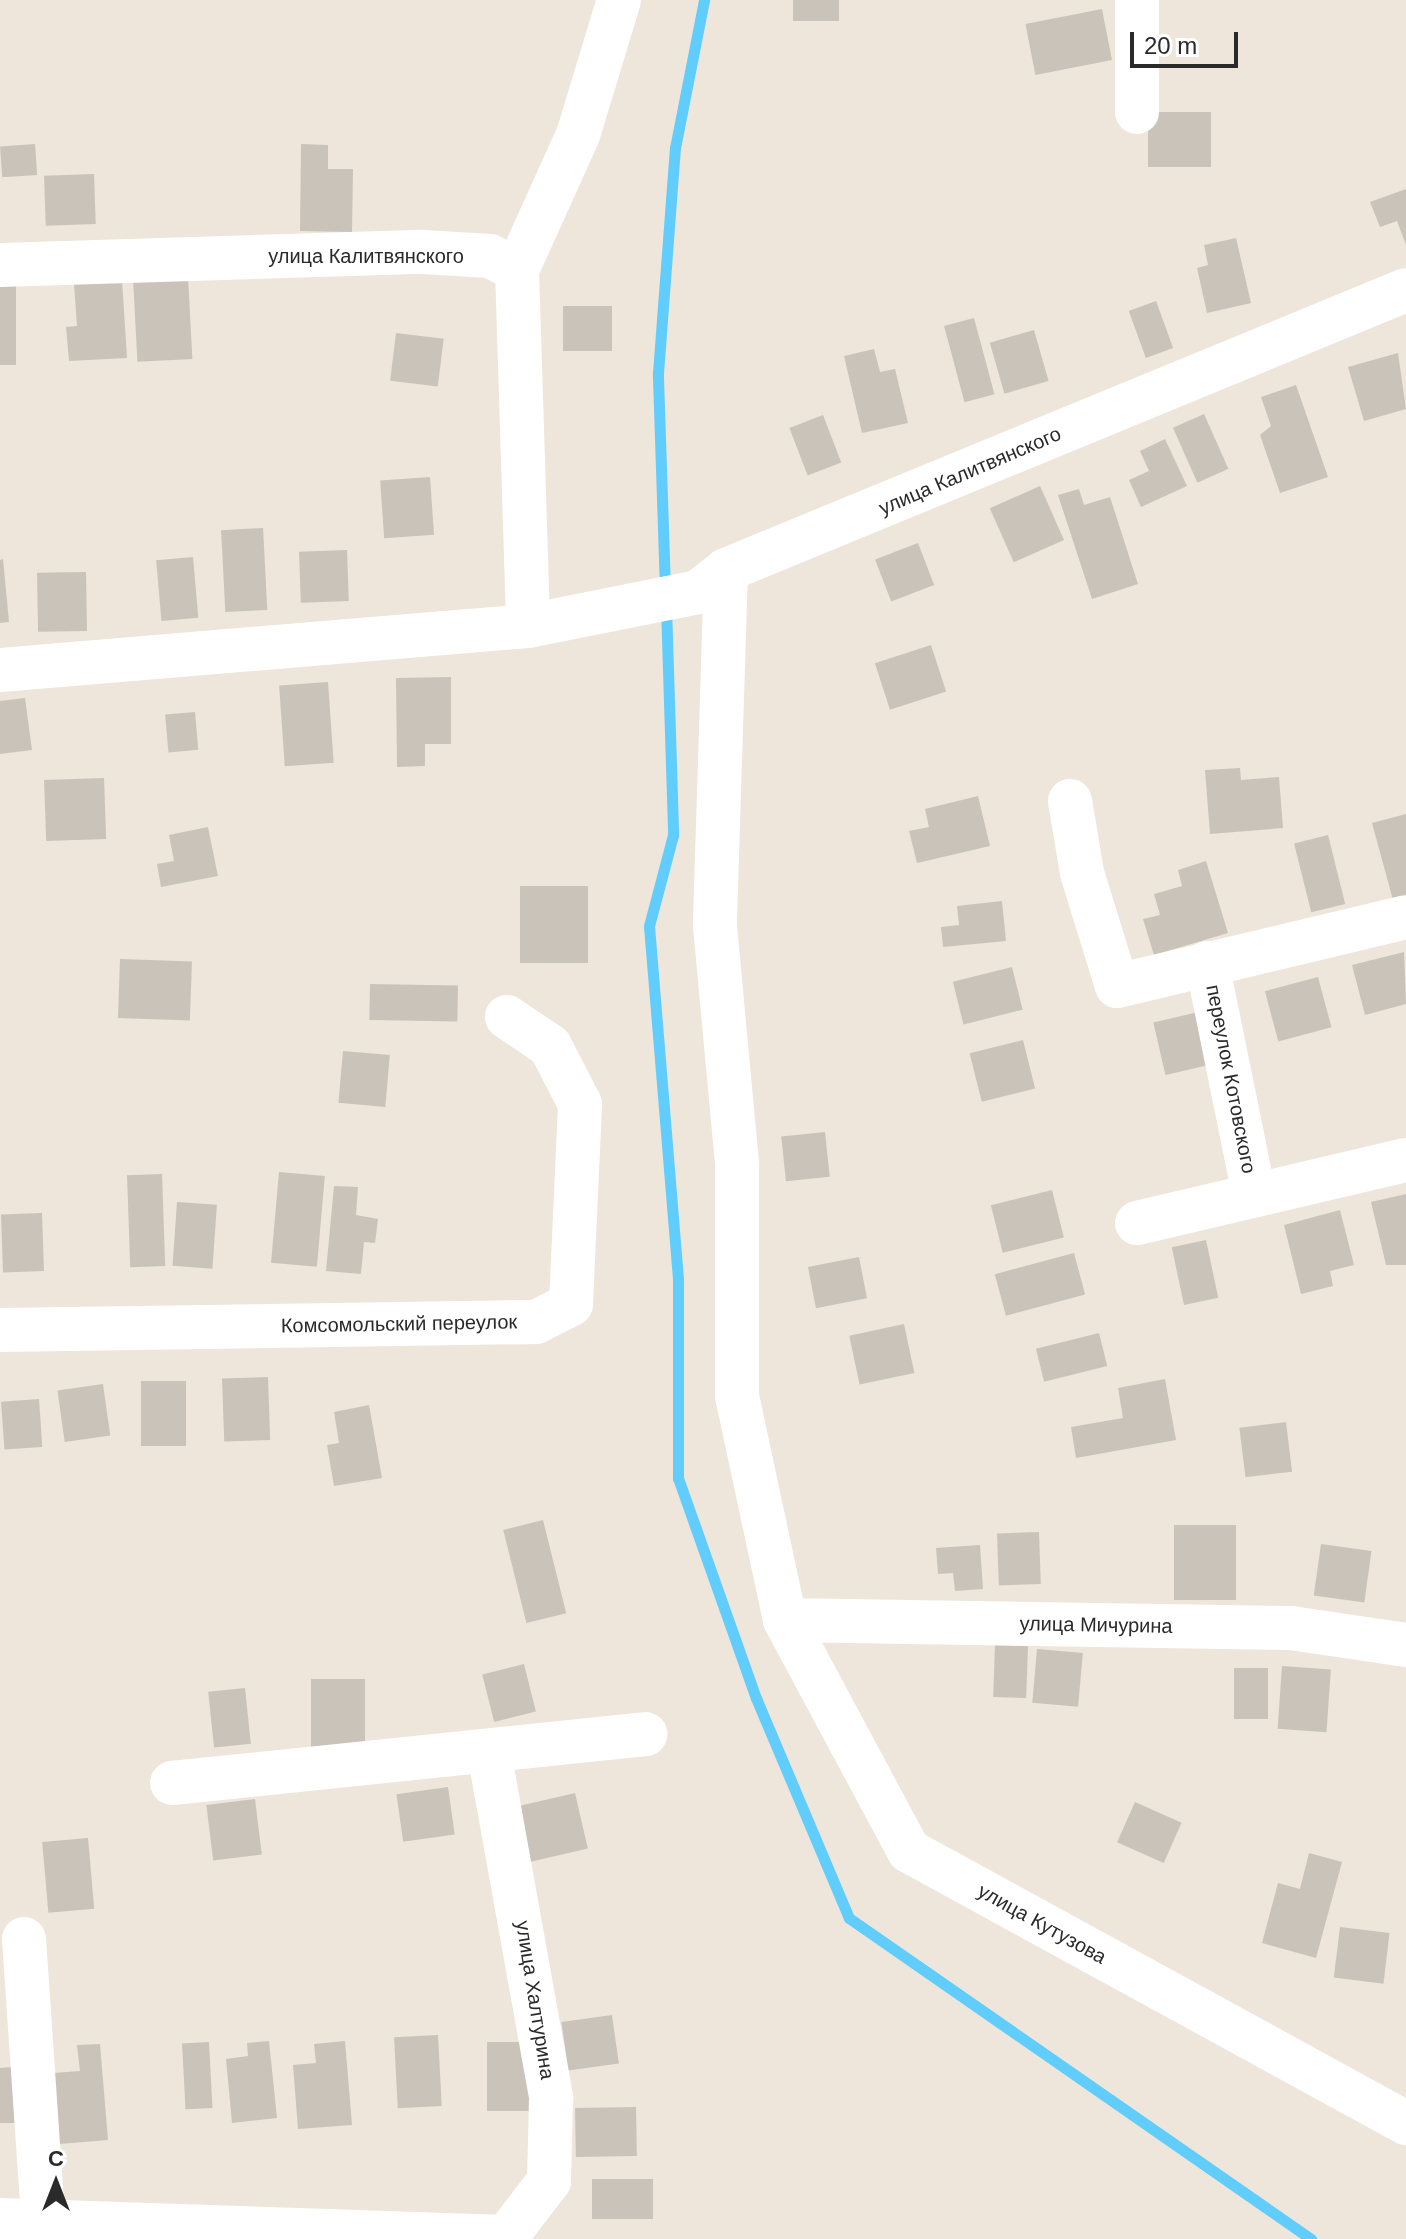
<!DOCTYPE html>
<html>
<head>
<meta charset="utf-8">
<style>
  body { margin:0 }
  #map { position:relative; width:1406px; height:2239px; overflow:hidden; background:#eee6da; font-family:Arial,sans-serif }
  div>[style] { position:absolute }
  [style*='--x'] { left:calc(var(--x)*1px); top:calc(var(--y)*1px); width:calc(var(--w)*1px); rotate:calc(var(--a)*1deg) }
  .stream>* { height:11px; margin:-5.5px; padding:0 5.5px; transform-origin:5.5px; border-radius:5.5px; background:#60cdfc }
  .building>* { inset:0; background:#c9c3b9; transform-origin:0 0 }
  .minor>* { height:44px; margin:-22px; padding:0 22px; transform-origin:22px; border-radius:22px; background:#fff }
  span { translate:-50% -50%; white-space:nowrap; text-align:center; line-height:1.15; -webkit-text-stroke:8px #fff; paint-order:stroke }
  .street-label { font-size:20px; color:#2a2a2a }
  .north { position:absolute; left:16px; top:2143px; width:80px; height:80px; -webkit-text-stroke:6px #fff; paint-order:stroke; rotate:0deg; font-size:22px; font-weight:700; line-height:32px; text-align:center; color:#2a2a2a }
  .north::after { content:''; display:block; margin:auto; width:28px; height:36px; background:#2a2a2a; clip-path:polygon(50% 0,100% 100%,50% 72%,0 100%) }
  .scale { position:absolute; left:1130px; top:32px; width:108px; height:36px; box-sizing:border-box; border:4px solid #2a2a2a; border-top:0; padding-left:10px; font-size:24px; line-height:28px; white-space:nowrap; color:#2a2a2a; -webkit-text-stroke:6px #fff; paint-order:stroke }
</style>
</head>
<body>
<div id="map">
  <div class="stream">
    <i style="--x:665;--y:589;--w:216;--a:-91.9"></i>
    <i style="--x:658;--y:373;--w:226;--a:-85.7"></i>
    <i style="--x:675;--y:148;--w:151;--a:-78.9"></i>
    <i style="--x:666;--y:606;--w:229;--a:88.2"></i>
    <i style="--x:673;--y:835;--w:94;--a:104.8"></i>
    <i style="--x:649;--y:926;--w:355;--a:85.3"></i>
    <i style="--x:678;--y:1280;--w:198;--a:90"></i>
    <i style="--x:678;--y:1478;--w:233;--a:70.5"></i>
    <i style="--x:756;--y:1698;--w:239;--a:67.1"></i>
    <i style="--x:849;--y:1918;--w:563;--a:34.79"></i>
  </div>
  <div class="building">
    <i style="left:793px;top:0;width:46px;height:21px"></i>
    <i style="left:1102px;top:9px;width:52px;height:78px;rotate:79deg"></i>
    <i style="left:1148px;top:112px;width:63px;height:55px"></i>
    <i style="left:35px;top:144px;width:31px;height:35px;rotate:86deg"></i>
    <i style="clip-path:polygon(301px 144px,328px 145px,328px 169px,353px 169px,352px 232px,300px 231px)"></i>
    <i style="left:94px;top:174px;width:50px;height:50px;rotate:88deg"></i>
    <i style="clip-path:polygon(1406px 189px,1406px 245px,1397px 221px,1380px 227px,1370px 202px)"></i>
    <i style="clip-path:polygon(1236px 238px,1251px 303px,1207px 313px,1197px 268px,1208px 265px,1204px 245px)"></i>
    <i style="left:188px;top:276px;width:83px;height:55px;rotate:87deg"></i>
    <i style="clip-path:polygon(122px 280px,127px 358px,69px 361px,66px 327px,77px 326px,74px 284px)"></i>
    <i style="left:0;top:286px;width:16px;height:79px"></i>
    <i style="left:1156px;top:301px;width:50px;height:29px;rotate:70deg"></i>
    <i style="left:563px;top:306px;width:49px;height:45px"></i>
    <i style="left:974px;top:318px;width:79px;height:31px;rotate:75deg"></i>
    <i style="left:1034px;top:330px;width:53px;height:46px;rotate:74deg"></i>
    <i style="left:396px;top:333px;width:48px;height:48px;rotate:7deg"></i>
    <i style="clip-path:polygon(874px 349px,880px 372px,895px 369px,908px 423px,862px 433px,844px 356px)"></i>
    <i style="clip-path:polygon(1398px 353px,1406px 409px,1364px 421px,1348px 367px)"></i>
    <i style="clip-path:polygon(1296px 385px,1328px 477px,1280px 493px,1260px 435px,1271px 426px,1261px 397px)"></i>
    <i style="left:1204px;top:414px;width:60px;height:34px;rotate:66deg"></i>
    <i style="left:823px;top:415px;width:51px;height:36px;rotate:69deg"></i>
    <i style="clip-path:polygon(1165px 439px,1187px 486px,1141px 507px,1129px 480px,1149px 471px,1140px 451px)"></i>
    <i style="left:430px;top:477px;width:58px;height:50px;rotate:86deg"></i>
    <i style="left:1040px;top:486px;width:59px;height:55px;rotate:66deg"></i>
    <i style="clip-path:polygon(1079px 489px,1084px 505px,1110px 497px,1138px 584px,1092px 599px,1058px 495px)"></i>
    <i style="left:263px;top:528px;width:82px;height:42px;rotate:87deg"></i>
    <i style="left:918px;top:543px;width:45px;height:46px;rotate:69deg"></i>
    <i style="left:347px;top:550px;width:51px;height:48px;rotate:88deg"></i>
    <i style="left:193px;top:557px;width:61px;height:37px;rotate:85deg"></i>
    <i style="clip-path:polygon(3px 559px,9px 622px,0 623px,0 560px)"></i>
    <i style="left:86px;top:572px;width:59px;height:49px;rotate:89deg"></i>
    <i style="left:931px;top:645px;width:49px;height:59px;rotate:72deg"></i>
    <i style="clip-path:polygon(451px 677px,451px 744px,425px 744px,425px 766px,397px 767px,396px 678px)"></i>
    <i style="left:328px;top:682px;width:81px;height:49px;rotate:86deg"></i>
    <i style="clip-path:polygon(25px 698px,32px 750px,0 754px,0 701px)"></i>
    <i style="left:195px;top:712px;width:38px;height:30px;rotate:85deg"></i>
    <i style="clip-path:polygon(1240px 768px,1241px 780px,1279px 777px,1283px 828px,1210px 834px,1205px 770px)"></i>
    <i style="left:104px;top:778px;width:61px;height:60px;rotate:88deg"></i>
    <i style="clip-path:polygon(978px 796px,990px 846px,917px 863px,909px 831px,929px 827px,925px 809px)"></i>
    <i style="clip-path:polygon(1406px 814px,1406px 896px,1393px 900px,1372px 823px)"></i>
    <i style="clip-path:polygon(208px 827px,218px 876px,161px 887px,157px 864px,174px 861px,169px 835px)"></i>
    <i style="left:1328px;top:835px;width:71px;height:35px;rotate:76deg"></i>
    <i style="clip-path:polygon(1206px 861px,1228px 933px,1154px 955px,1143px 919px,1160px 915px,1154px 894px,1182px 886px,1178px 870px)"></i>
    <i style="left:520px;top:886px;width:68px;height:77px"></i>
    <i style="clip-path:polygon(1002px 901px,1006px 941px,943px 947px,941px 927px,959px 925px,957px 906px)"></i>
    <i style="clip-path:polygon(1404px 952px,1406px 1004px,1365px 1015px,1352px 965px)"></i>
    <i style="left:120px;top:959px;width:72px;height:59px;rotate:2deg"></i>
    <i style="left:1012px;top:967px;width:44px;height:61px;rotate:76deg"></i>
    <i style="left:1318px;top:977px;width:52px;height:55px;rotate:75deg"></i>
    <i style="left:370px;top:984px;width:88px;height:36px;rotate:1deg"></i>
    <i style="left:1203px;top:1011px;width:54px;height:51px;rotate:77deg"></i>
    <i style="left:1023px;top:1040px;width:50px;height:55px;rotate:76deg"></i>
    <i style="left:343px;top:1051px;width:47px;height:52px;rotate:5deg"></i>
    <i style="left:825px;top:1132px;width:45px;height:44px;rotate:84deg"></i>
    <i style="left:279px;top:1172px;width:46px;height:91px;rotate:5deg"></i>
    <i style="left:162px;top:1174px;width:92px;height:35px;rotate:88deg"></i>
    <i style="clip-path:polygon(334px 1186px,358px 1187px,356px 1215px,378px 1219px,375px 1243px,364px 1242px,361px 1274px,326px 1271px)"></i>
    <i style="left:1052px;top:1190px;width:49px;height:63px;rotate:76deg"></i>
    <i style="clip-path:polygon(1406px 1194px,1406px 1265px,1386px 1265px,1371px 1202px)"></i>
    <i style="left:177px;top:1202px;width:40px;height:64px;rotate:4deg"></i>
    <i style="clip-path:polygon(1340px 1210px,1354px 1265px,1330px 1271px,1333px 1286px,1301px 1294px,1284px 1225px)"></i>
    <i style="left:42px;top:1213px;width:58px;height:41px;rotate:88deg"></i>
    <i style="left:1206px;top:1240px;width:59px;height:35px;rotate:78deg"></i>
    <i style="left:1074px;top:1253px;width:43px;height:82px;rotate:75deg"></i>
    <i style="left:859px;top:1257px;width:42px;height:52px;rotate:79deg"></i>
    <i style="left:904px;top:1324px;width:50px;height:56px;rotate:78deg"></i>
    <i style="left:1099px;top:1333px;width:34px;height:65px;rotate:76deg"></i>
    <i style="left:268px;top:1377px;width:63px;height:46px;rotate:88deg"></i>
    <i style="clip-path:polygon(1165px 1379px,1176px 1440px,1076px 1458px,1071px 1427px,1123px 1418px,1118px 1388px)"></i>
    <i style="left:186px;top:1381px;width:65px;height:45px;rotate:90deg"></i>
    <i style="left:103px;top:1384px;width:52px;height:46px;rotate:82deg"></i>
    <i style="left:39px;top:1399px;width:48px;height:38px;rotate:86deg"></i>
    <i style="clip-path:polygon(369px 1405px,382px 1478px,334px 1486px,327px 1445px,339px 1443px,334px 1412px)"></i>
    <i style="left:1286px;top:1422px;width:50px;height:47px;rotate:83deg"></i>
    <i style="left:543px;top:1520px;width:96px;height:41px;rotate:76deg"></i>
    <i style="left:1174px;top:1525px;width:62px;height:75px"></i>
    <i style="left:1039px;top:1532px;width:52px;height:42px;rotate:88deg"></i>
    <i style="left:1321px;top:1544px;width:51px;height:52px;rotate:8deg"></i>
    <i style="clip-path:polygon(980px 1545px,983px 1589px,955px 1591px,953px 1573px,938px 1574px,936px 1548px)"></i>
    <i style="left:995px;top:1645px;width:33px;height:52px;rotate:2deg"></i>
    <i style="left:1037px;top:1649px;width:46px;height:54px;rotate:5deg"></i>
    <i style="left:524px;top:1664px;width:49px;height:43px;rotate:76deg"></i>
    <i style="left:1282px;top:1666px;width:49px;height:63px;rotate:4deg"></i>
    <i style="left:1234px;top:1668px;width:34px;height:51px"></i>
    <i style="left:311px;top:1679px;width:54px;height:68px"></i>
    <i style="left:245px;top:1688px;width:56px;height:37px;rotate:84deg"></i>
    <i style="left:448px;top:1787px;width:48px;height:52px;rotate:82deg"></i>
    <i style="left:575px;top:1793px;width:57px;height:63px;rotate:77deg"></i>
    <i style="left:255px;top:1799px;width:56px;height:49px;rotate:83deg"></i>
    <i style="left:1135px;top:1802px;width:51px;height:44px;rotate:24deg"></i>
    <i style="left:88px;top:1838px;width:71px;height:46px;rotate:85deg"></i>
    <i style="clip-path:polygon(1309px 1853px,1342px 1862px,1316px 1958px,1262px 1943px,1278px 1883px,1300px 1889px)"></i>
    <i style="left:1340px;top:1927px;width:50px;height:51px;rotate:7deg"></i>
    <i style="left:612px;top:2015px;width:49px;height:51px;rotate:82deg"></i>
    <i style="left:438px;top:2035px;width:71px;height:44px;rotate:87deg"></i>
    <i style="clip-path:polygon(269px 2041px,277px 2118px,232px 2123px,226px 2059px,248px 2056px,247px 2043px)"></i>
    <i style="clip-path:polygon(345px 2041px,352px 2125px,298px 2129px,293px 2065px,316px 2063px,314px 2044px)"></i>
    <i style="left:209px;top:2042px;width:66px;height:27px;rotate:87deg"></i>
    <i style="left:487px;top:2042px;width:45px;height:69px"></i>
    <i style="clip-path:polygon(100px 2044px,108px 2140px,47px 2145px,41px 2074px,80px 2071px,77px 2045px)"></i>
    <i style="clip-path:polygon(12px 2067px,15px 2123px,0 2123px,0 2068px)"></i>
    <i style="left:636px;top:2107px;width:49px;height:61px;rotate:89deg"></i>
    <i style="left:592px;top:2179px;width:61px;height:40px"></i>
  </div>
  <div class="minor">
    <i style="--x:1137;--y:0;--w:112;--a:90"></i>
    <i style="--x:0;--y:265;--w:423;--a:-1.8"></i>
    <i style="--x:423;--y:252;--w:67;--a:3.4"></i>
    <i style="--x:490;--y:256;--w:30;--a:27"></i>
    <i style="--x:517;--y:270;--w:356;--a:88.2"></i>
    <i style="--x:517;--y:270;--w:148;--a:-65.7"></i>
    <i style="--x:578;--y:135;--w:141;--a:-73.1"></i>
    <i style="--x:726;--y:570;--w:356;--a:91.8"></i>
    <i style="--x:715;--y:926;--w:240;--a:84.7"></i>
    <i style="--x:737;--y:1165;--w:231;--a:90"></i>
    <i style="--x:737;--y:1396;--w:229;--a:77.9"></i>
    <i style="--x:785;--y:1620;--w:262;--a:61.8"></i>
    <i style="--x:909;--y:1851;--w:567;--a:28.69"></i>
    <i style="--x:0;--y:670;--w:530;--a:-4.76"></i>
    <i style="--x:528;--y:626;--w:173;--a:-11.3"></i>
    <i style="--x:698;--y:592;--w:36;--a:-38"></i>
    <i style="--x:726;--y:570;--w:735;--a:-22.38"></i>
    <i style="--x:1070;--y:801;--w:73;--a:80.5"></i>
    <i style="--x:1082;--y:873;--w:118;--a:72.8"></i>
    <i style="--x:1117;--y:986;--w:297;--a:-13.4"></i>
    <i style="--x:1207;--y:963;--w:237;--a:78.5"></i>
    <i style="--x:1137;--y:1223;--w:276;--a:-13.2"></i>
    <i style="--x:0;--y:1330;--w:536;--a:-0.86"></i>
    <i style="--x:536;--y:1322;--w:39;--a:-27"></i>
    <i style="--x:571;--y:1304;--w:200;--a:-87.4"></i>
    <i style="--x:580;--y:1104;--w:65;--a:-117.3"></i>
    <i style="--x:550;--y:1046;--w:52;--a:-146"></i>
    <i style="--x:785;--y:1620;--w:506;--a:0.91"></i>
    <i style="--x:1291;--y:1628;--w:116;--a:8.4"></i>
    <i style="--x:489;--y:1752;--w:352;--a:79.8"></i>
    <i style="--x:551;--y:2098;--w:83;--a:91.4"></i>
    <i style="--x:549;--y:2181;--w:71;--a:127.5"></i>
    <i style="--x:172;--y:1783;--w:476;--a:-5.9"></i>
    <i style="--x:24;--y:1939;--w:283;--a:86.1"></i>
    <i style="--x:0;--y:2220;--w:506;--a:1.92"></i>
  </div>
  <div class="street-label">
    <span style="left:366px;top:256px">улица Калитвянского</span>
    <span style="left:970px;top:471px;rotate:-23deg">улица Калитвянского</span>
    <span style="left:1231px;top:1079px;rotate:79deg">переулок Котовского</span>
    <span style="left:399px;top:1324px;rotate:-1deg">Комсомольский переулок</span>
    <span style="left:1096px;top:1625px;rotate:1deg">улица Мичурина</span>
    <span style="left:1042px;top:1924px;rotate:29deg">улица Кутузова</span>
    <span style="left:535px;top:2000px;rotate:81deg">улица Халтурина</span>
  </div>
  <div class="north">С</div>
  <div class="scale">20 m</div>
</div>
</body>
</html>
